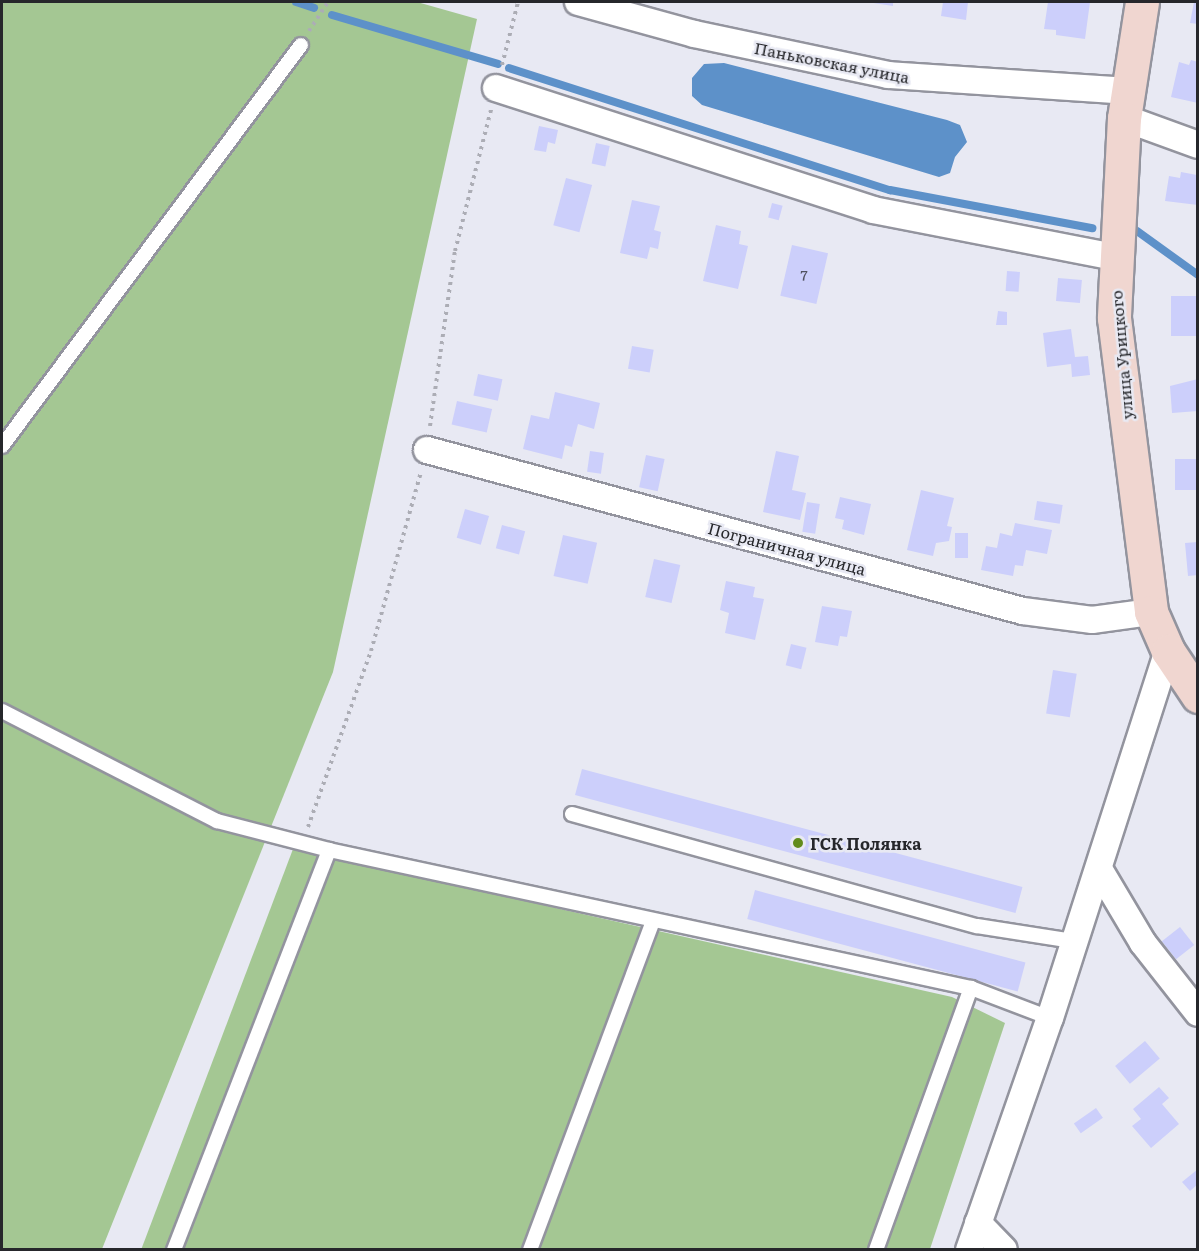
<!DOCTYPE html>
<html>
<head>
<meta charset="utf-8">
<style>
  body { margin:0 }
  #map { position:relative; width:1199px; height:1251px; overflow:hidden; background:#e8e9f3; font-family:Literata,serif }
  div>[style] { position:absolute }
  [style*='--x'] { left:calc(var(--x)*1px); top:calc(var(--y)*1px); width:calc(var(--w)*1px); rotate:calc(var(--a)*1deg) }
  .green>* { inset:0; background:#a4c793 }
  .water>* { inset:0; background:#5d91c9 }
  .stream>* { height:8px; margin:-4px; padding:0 4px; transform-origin:4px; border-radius:4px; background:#5d91c9 }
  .building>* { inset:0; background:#cccffb; transform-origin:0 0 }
  .path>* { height:4px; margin-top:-2px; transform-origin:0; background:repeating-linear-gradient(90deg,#acadb5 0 3px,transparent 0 7.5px) }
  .roads { filter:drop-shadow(2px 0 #93949e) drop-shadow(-2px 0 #93949e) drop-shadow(0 2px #93949e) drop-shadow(0 -2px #93949e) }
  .service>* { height:14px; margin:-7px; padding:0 7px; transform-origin:7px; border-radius:7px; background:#fff }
  .minor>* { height:26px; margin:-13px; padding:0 13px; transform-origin:13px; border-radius:13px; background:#fff }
  .secondary>* { height:33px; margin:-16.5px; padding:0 16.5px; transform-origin:16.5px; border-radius:16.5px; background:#f0d6d0 }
  .dots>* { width:16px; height:16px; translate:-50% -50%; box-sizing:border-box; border:3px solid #e8e9f3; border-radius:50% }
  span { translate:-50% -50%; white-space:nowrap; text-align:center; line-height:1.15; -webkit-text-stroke:5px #e8e9f3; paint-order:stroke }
  .number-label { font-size:14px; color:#50515f }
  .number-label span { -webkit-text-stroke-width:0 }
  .street-label { font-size:16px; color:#26272b }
  .poi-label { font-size:16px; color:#26272b; font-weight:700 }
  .left { translate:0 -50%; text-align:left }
  .frame { position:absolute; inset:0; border:3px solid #26272b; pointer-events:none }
</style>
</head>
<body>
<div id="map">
  <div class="green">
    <i style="clip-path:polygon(2px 2px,417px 2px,477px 19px,333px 672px,102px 1249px,2px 1250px)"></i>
    <i style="clip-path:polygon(293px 849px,952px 997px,1005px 1023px,930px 1249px,141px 1250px)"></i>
  </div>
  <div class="water">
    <i style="clip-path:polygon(724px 63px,947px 120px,960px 125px,967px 142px,955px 157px,950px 173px,939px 177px,702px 105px,692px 96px,692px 78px,704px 64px)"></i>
  </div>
  <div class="stream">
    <i style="--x:296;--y:2;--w:19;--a:18"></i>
    <i style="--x:332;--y:15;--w:173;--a:16.4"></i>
    <i style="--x:509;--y:68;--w:400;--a:17.8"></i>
    <i style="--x:890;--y:190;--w:206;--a:10.7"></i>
    <i style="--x:1137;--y:231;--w:75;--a:35.8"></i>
  </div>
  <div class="building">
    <i style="clip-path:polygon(867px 2px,893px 2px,893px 6px)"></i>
    <i style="clip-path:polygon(943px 2px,968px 2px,966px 20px,941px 16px)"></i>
    <i style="clip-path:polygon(1048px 2px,1090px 2px,1085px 39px,1056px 35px,1056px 30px,1044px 29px)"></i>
    <i style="clip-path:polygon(1194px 2px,1198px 2px,1198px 24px,1190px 23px)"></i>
    <i style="clip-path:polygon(1191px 60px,1198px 62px,1198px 103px,1171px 97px,1179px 62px,1189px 65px)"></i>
    <i style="clip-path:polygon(539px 126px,558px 130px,555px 144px,548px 142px,546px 152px,534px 150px)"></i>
    <i style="left:596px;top:143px;width:14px;height:21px;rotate:12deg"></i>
    <i style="clip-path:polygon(1181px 172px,1197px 175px,1198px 205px,1165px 201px,1169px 176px,1180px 178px)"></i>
    <i style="left:566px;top:178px;width:27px;height:49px;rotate:15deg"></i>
    <i style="clip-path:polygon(632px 200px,660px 206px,654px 230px,661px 232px,658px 249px,650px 247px,647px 259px,620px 253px)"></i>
    <i style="left:772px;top:203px;width:11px;height:15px;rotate:15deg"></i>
    <i style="clip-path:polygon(716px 225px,741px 231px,739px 244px,748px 246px,738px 289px,703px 281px)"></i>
    <i style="left:792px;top:245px;width:37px;height:52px;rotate:13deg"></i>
    <i style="left:1007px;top:271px;width:13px;height:20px;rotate:4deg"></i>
    <i style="left:1058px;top:278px;width:24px;height:23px;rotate:5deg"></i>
    <i style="left:1198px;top:296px;width:40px;height:27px;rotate:90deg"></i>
    <i style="clip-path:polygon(998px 311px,1007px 312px,1007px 325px,996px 325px)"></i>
    <i style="clip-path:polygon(1071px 329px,1075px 357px,1088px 356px,1090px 375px,1072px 377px,1071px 364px,1047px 367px,1043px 333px)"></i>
    <i style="left:632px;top:346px;width:22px;height:23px;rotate:10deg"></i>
    <i style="left:478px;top:374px;width:25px;height:22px;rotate:12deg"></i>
    <i style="clip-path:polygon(1198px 379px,1198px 411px,1172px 413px,1170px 386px)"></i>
    <i style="clip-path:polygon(555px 392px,600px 403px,594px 429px,578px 424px,572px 447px,565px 445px,562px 459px,523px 449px,531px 415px,549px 419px)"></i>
    <i style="left:457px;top:401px;width:36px;height:24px;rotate:13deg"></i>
    <i style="left:590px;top:451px;width:14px;height:21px;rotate:8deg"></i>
    <i style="clip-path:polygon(776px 451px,799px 456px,792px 490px,806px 493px,800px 520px,763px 512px)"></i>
    <i style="left:646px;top:455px;width:19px;height:33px;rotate:12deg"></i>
    <i style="left:1198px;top:459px;width:31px;height:23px;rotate:90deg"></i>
    <i style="clip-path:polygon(921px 490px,954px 498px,947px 526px,952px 527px,949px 541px,936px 543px,933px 556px,907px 550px)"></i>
    <i style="clip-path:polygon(840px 497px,871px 504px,864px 535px,842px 529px,844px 520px,835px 518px)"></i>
    <i style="left:1037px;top:501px;width:26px;height:19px;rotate:9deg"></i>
    <i style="left:807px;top:502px;width:13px;height:30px;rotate:9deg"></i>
    <i style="left:465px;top:509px;width:25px;height:30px;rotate:16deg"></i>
    <i style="clip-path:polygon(1015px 523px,1052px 530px,1047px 554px,1026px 550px,1023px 566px,1015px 565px,1013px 576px,981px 570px,986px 546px,997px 548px,1000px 533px,1012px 536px)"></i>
    <i style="left:502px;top:525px;width:24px;height:24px;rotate:15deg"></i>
    <i style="left:955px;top:533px;width:13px;height:25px"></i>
    <i style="left:563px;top:535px;width:35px;height:42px;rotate:13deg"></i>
    <i style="clip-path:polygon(1198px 542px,1198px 575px,1188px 576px,1185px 543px)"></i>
    <i style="left:654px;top:559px;width:27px;height:39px;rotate:13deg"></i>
    <i style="clip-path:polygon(726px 581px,755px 587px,753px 597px,764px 599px,755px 640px,725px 633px,729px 613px,720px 610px)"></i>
    <i style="clip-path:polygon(822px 606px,852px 611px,847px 637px,840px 636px,838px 646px,815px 642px)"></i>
    <i style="left:791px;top:644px;width:16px;height:22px;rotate:14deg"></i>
    <i style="left:1053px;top:670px;width:24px;height:44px;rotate:9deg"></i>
    <i style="left:582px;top:769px;width:456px;height:27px;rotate:15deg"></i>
    <i style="left:755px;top:890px;width:280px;height:30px;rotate:15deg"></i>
    <i style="left:1180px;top:927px;width:23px;height:23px;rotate:52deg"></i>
    <i style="left:1145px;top:1041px;width:23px;height:39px;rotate:50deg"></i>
    <i style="clip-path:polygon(1159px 1087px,1169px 1098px,1162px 1104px,1179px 1124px,1151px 1148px,1132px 1126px,1141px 1119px,1133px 1109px)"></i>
    <i style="left:1096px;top:1108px;width:12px;height:27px;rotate:55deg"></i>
    <i style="clip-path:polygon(1198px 1169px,1198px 1184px,1190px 1191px,1182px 1182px)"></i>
  </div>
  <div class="path">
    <i style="--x:309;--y:31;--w:35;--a:-57"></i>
    <i style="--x:502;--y:65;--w:65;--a:-75.7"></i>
    <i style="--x:430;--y:426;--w:177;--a:-81.9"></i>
    <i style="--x:455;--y:251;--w:146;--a:-75.7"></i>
    <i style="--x:308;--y:827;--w:187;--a:-70.3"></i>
    <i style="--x:371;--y:651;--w:186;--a:-74.4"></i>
  </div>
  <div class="roads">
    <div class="service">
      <i style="--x:2;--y:446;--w:500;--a:-53.29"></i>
      <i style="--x:2;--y:711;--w:242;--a:27.1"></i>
      <i style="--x:217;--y:821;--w:116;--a:14.5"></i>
      <i style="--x:329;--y:850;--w:657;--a:12.13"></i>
      <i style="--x:971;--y:988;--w:85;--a:20.8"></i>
      <i style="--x:572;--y:814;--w:420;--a:15.5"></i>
      <i style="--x:977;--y:926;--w:97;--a:8.9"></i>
      <i style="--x:174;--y:1250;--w:429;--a:-68.8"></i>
      <i style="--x:530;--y:1250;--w:351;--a:-69.5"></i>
      <i style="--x:876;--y:1250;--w:279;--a:-70.1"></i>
    </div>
    <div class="minor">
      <i style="--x:578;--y:2;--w:120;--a:15.4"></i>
      <i style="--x:694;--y:34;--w:198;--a:11.9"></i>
      <i style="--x:888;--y:75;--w:240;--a:3.8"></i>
      <i style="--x:496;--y:88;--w:396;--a:17.9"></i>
      <i style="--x:873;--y:210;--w:246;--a:11"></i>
      <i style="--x:1124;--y:118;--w:79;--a:20"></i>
      <i style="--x:427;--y:450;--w:617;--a:15.12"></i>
      <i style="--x:1023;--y:611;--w:70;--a:7.4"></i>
      <i style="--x:1092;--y:620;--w:60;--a:-7.7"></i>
      <i style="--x:1099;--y:869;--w:86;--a:59.3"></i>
      <i style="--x:1143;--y:943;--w:89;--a:51.8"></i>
      <i style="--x:978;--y:1223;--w:37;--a:46"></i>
      <i style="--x:969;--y:1250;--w:246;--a:-70.8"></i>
      <i style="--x:1050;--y:1018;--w:386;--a:-72.2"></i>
    </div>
    <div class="secondary">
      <i style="--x:1142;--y:2;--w:117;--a:98.8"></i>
      <i style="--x:1124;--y:118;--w:200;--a:92.9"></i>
      <i style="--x:1114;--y:318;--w:296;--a:82.8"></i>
      <i style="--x:1151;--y:612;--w:43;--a:66.4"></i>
      <i style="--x:1168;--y:651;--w:54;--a:56.3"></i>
    </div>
  </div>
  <div class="dots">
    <i style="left:798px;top:843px;background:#628c1c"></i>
  </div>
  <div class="number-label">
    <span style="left:804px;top:274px">7</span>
  </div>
  <div class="street-label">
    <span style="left:832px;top:62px;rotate:11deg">Паньковская улица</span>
    <span style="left:1121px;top:355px;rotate:-95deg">улица Урицкого</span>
    <span style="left:787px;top:548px;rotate:15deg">Пограничная улица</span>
  </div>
  <div class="poi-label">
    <span class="left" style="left:810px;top:843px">ГСК Полянка</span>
  </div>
  <div class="frame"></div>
</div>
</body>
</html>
